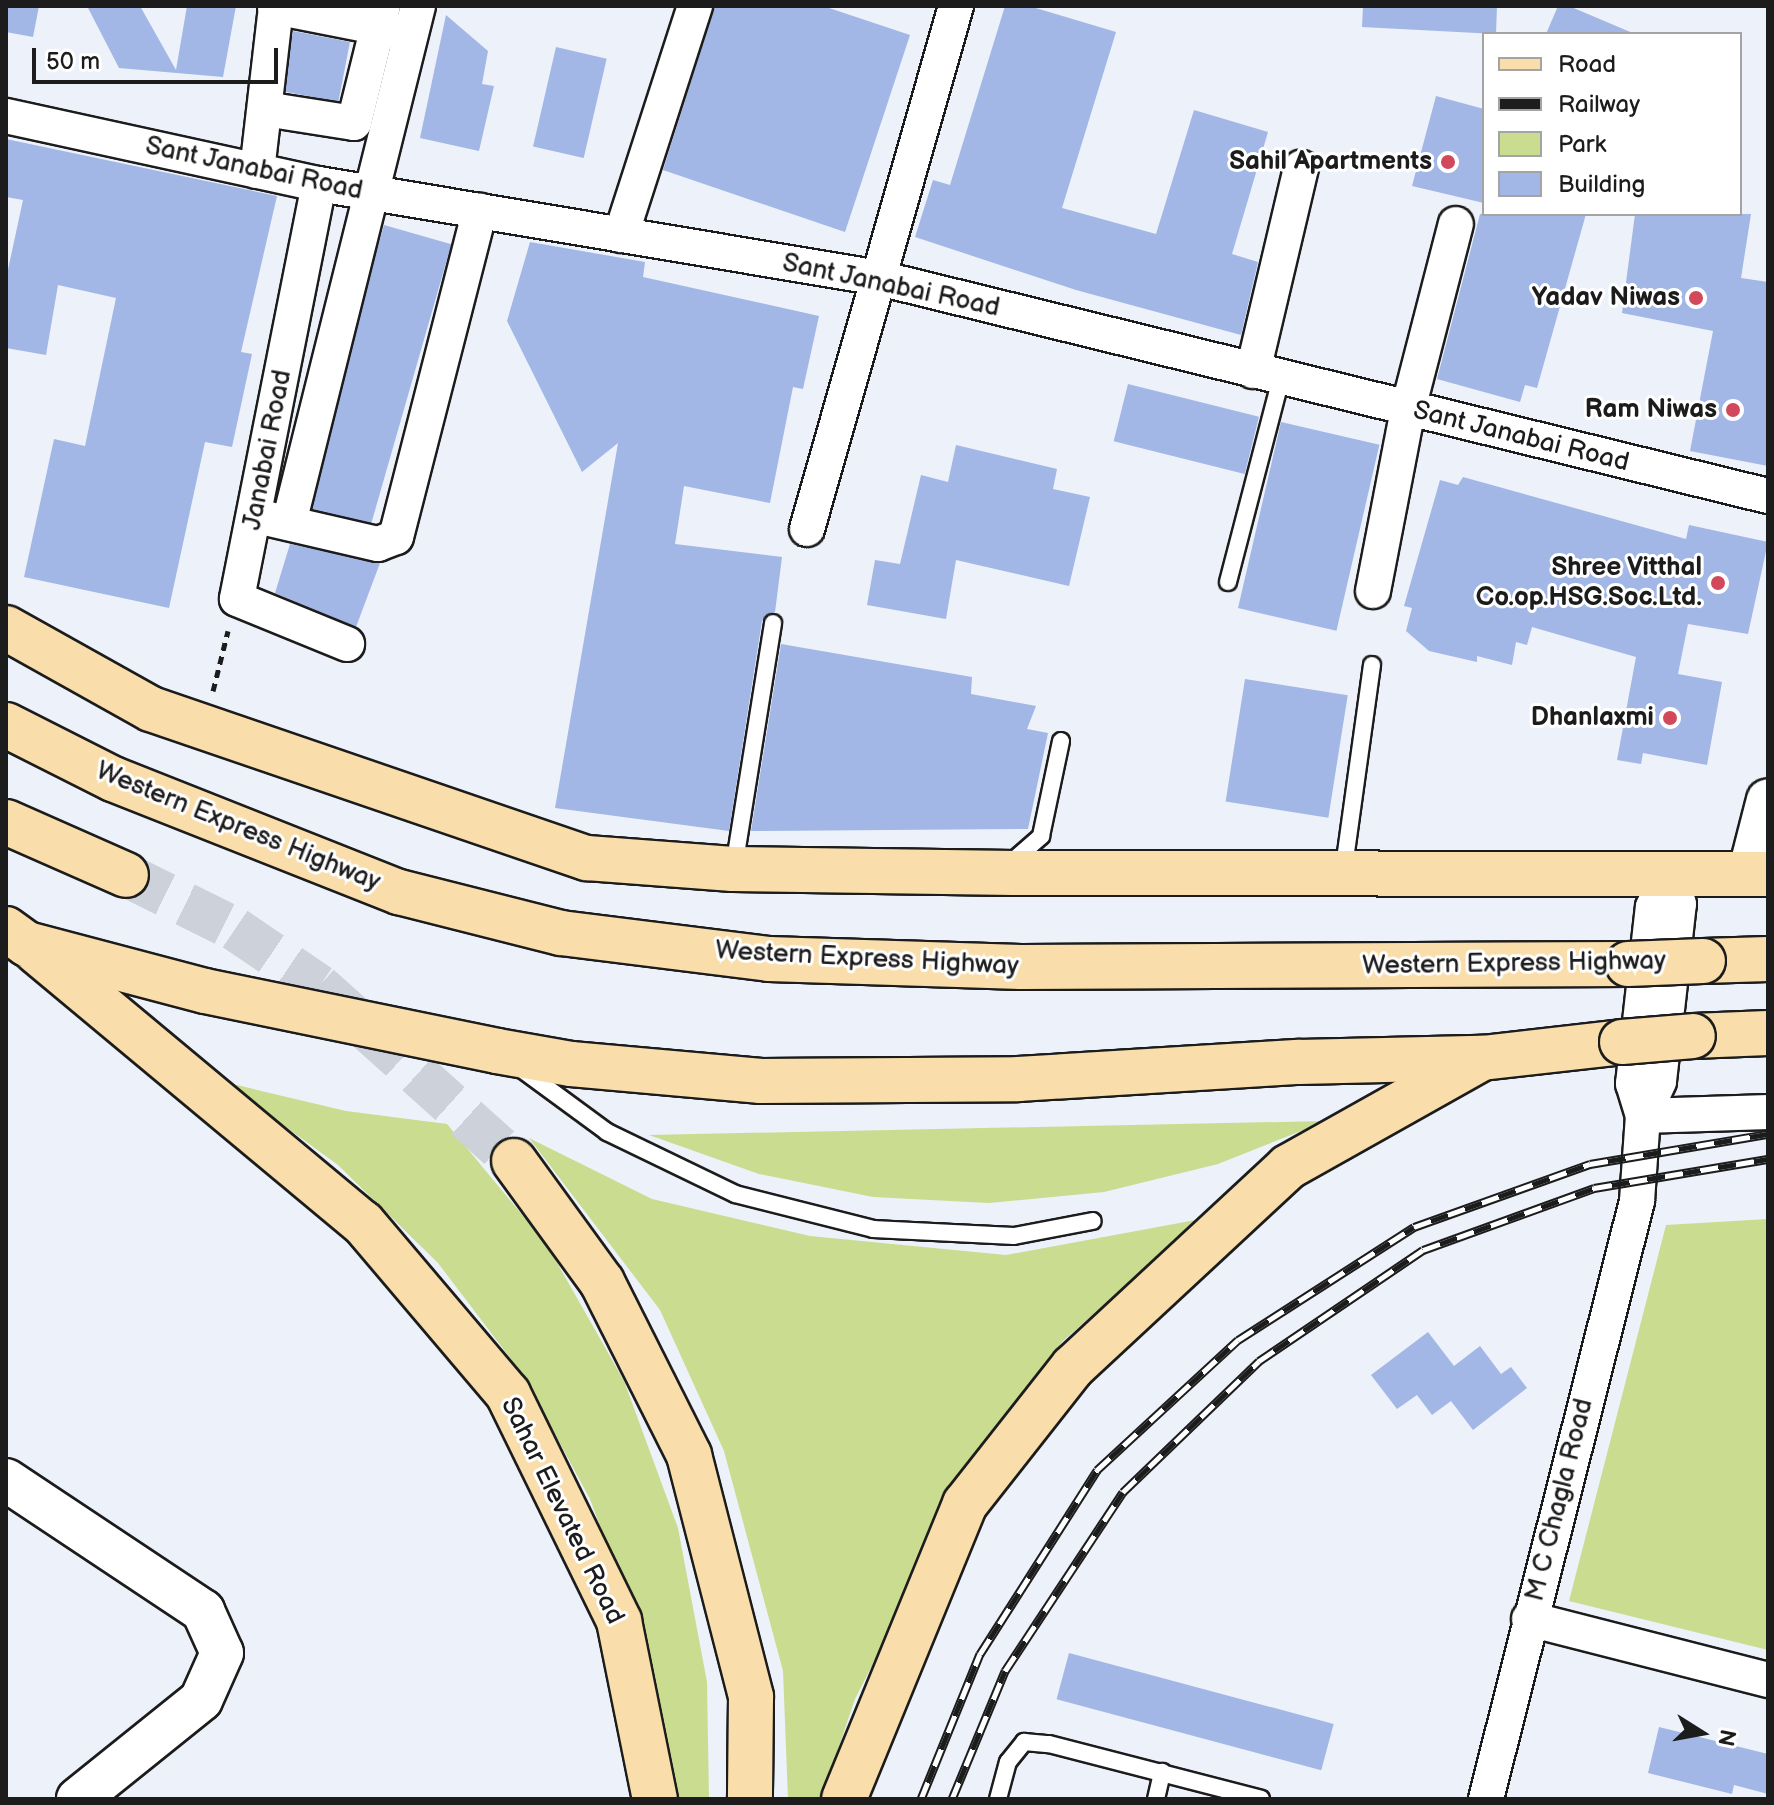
<!DOCTYPE html>
<html>
<head>
<meta charset="utf-8">
<style>
  body { margin:0 }
  #map { position:relative; width:1774px; height:1805px; overflow:hidden; background:#ecf1fa; font-family:"Balsamiq Sans",sans-serif }
  div>[style] { position:absolute }
  [style*='--x'] { left:calc(var(--x)*1px); top:calc(var(--y)*1px); width:calc(var(--w)*1px); rotate:calc(var(--a)*1deg) }
  .green>* { inset:0; background:#cadc90 }
  .building>* { inset:0; background:#a2b7e5; transform-origin:0 0 }
  .primary-tunnel>* { height:44px; margin-top:-22px; transform-origin:0; background:repeating-linear-gradient(90deg,#cdd1d9 0 44px,transparent 0 66px) }
  .path>* { height:5px; margin-top:-2.5px; transform-origin:0; background:repeating-linear-gradient(90deg,#1c1c1c 0 8px,transparent 0 14px) }
  .roads { filter:drop-shadow(2px 0 #1c1c1c) drop-shadow(-2px 0 #1c1c1c) drop-shadow(0 2px #1c1c1c) drop-shadow(0 -2px #1c1c1c) }
  .service>* { height:16px; margin:-8px; padding:0 8px; transform-origin:8px; border-radius:8px; background:#fff }
  .minor>* { height:34px; margin:-17px; padding:0 17px; transform-origin:17px; border-radius:17px; background:#fff }
  .tertiary>* { height:42px; margin:-21px; padding:0 21px; transform-origin:21px; border-radius:21px; background:#fff }
  .primary>* { height:44px; margin:-22px; padding:0 22px; transform-origin:22px; border-radius:22px; background:#f9deab }
  .motorway>* { height:44px; margin:-22px; padding:0 22px; transform-origin:22px; border-radius:22px; background:#f9deab }
  .rail>* { height:9px; margin-top:-4.5px; transform-origin:0; background:repeating-linear-gradient(90deg,#fff 0 18px,#1c1c1c 0 36px); box-sizing:border-box; border-block:2px solid #1c1c1c }
  .bridges { filter:drop-shadow(2px 0 #1c1c1c) drop-shadow(-2px 0 #1c1c1c) drop-shadow(0 2px #1c1c1c) drop-shadow(0 -2px #1c1c1c) }
  .motorway-bridge>* { height:44px; margin:-22px; padding:0 22px; transform-origin:22px; border-radius:22px; background:#f9deab }
  .dots>* { width:22px; height:22px; translate:-50% -50%; box-sizing:border-box; border:4px solid #fff; border-radius:50% }
  span { translate:-50% -50%; white-space:nowrap; text-align:center; line-height:1.15; -webkit-text-stroke:6px #fff; paint-order:stroke }
  .poi-label { font-size:26px; color:#1c1c1c; font-weight:700 }
  .right { translate:-100% -50%; text-align:right }
  .street-label { font-size:26px; color:#1c1c1c }
  .frame { position:absolute; inset:0; border:8px solid #1c1c1c; pointer-events:none }
  .legend { position:absolute; left:1482px; top:32px; width:260px; height:184px; box-sizing:border-box; background:#fff; border:2px solid #a4a4a4; margin:0; padding:10px 14px; list-style:none; font-size:24px; color:#1c1c1c }
  .legend li { display:flex; align-items:center; gap:16px; height:40px }
  .legend b { width:40px; border:2px solid #a4a4a4 }
  .north { position:absolute; left:1662px; top:1693px; width:80px; height:80px; -webkit-text-stroke:6px #fff; paint-order:stroke; rotate:101deg; font-size:22px; font-weight:700; line-height:32px; text-align:center; color:#1c1c1c }
  .north::after { content:''; display:block; margin:auto; width:28px; height:36px; background:#1c1c1c; clip-path:polygon(50% 0,100% 100%,50% 72%,0 100%) }
  .scale { position:absolute; left:32px; top:48px; width:246px; height:36px; box-sizing:border-box; border:4px solid #1c1c1c; border-top:0; padding-left:10px; font-size:24px; line-height:28px; white-space:nowrap; color:#1c1c1c; -webkit-text-stroke:6px #fff; paint-order:stroke }
</style>
</head>
<body>
<div id="map">
  <div class="green">
    <i style="clip-path:polygon(224px 1082px,346px 1111px,447px 1124px,547px 1245px,624px 1381px,678px 1528px,707px 1682px,709px 1799px,670px 1799px,639px 1631px,590px 1499px,523px 1375px,438px 1263px,338px 1165px)"></i>
    <i style="clip-path:polygon(1326px 1121px,1218px 1164px,1104px 1192px,989px 1203px,873px 1197px,759px 1174px,649px 1135px)"></i>
    <i style="clip-path:polygon(529px 1138px,652px 1199px,810px 1236px,1006px 1255px,1201px 1219px,1063px 1341px,982px 1450px,855px 1699px,821px 1799px,788px 1799px,783px 1671px,724px 1451px,660px 1310px)"></i>
    <i style="clip-path:polygon(1768px 1219px,1768px 1650px,1569px 1601px,1666px 1225px)"></i>
  </div>
  <div class="building">
    <i style="clip-path:polygon(6px 6px,39px 6px,33px 37px,6px 32px)"></i>
    <i style="clip-path:polygon(87px 6px,140px 6px,176px 70px,187px 6px,236px 6px,223px 77px,119px 68px)"></i>
    <i style="clip-path:polygon(715px 6px,823px 6px,910px 35px,845px 232px,663px 170px)"></i>
    <i style="clip-path:polygon(1005px 6px,1029px 6px,1116px 32px,1062px 208px,1156px 234px,1194px 110px,1268px 132px,1232px 254px,1258px 262px,1241px 335px,1076px 290px,915px 237px,933px 180px,950px 185px)"></i>
    <i style="clip-path:polygon(1363px 6px,1497px 6px,1496px 34px,1362px 27px)"></i>
    <i style="clip-path:polygon(1558px 6px,1569px 6px,1635px 34px,1546px 34px)"></i>
    <i style="clip-path:polygon(446px 15px,488px 51px,482px 84px,494px 86px,479px 151px,420px 138px)"></i>
    <i style="left:293px;top:31px;width:58px;height:61px;rotate:11deg"></i>
    <i style="left:556px;top:47px;width:52px;height:102px;rotate:13deg"></i>
    <i style="clip-path:polygon(1436px 96px,1484px 109px,1484px 203px,1412px 186px)"></i>
    <i style="clip-path:polygon(6px 139px,277px 196px,241px 352px,252px 354px,232px 447px,205px 442px,169px 608px,24px 577px,54px 439px,85px 446px,116px 298px,58px 285px,46px 355px,6px 348px,6px 279px,23px 200px,6px 197px)"></i>
    <i style="clip-path:polygon(1480px 214px,1586px 214px,1537px 388px,1525px 385px,1520px 402px,1437px 379px)"></i>
    <i style="clip-path:polygon(1635px 214px,1751px 214px,1741px 278px,1768px 282px,1768px 466px,1690px 451px,1713px 331px,1622px 313px)"></i>
    <i style="left:384px;top:225px;width:70px;height:293px;rotate:16deg"></i>
    <i style="clip-path:polygon(530px 242px,645px 262px,643px 277px,819px 316px,803px 389px,793px 387px,770px 503px,684px 486px,675px 544px,782px 557px,775px 612px,762px 621px,729px 831px,555px 808px,618px 443px,582px 472px,507px 321px)"></i>
    <i style="left:1128px;top:384px;width:135px;height:59px;rotate:14deg"></i>
    <i style="left:1281px;top:422px;width:101px;height:191px;rotate:13deg"></i>
    <i style="clip-path:polygon(956px 445px,1057px 469px,1053px 489px,1090px 497px,1069px 586px,956px 560px,946px 619px,867px 605px,875px 560px,900px 564px,921px 475px,948px 482px)"></i>
    <i style="clip-path:polygon(1463px 477px,1686px 539px,1689px 525px,1768px 542px,1748px 634px,1688px 624px,1678px 674px,1722px 682px,1707px 765px,1643px 753px,1641px 764px,1617px 760px,1636px 657px,1532px 627px,1527px 645px,1516px 642px,1512px 665px,1477px 656px,1477px 662px,1429px 651px,1406px 631px,1412px 608px,1404px 606px,1440px 480px,1458px 485px)"></i>
    <i style="clip-path:polygon(290px 544px,380px 563px,356px 627px,275px 593px)"></i>
    <i style="clip-path:polygon(781px 644px,972px 677px,971px 694px,1036px 706px,1027px 729px,1048px 733px,1028px 829px,751px 831px)"></i>
    <i style="left:1245px;top:679px;width:104px;height:124px;rotate:9deg"></i>
    <i style="clip-path:polygon(1428px 1332px,1454px 1366px,1480px 1346px,1501px 1374px,1511px 1367px,1527px 1388px,1473px 1430px,1451px 1401px,1432px 1415px,1417px 1395px,1397px 1409px,1371px 1375px)"></i>
    <i style="left:1069px;top:1653px;width:274px;height:48px;rotate:15deg"></i>
    <i style="clip-path:polygon(1659px 1727px,1768px 1754px,1768px 1794px,1734px 1785px,1732px 1794px,1648px 1773px)"></i>
  </div>
  <div class="primary-tunnel">
    <i style="--x:126;--y:875;--w:122;--a:26.4"></i>
    <i style="--x:235;--y:929;--w:102;--a:34.2"></i>
    <i style="--x:319;--y:986;--w:262;--a:41.9"></i>
  </div>
  <div class="path">
    <i style="--x:213;--y:691;--w:62;--a:-76"></i>
  </div>
  <div class="roads">
    <div class="service">
      <i style="--x:1228;--y:582;--w:211;--a:-75.4"></i>
      <i style="--x:734;--y:867;--w:247;--a:-80.9"></i>
      <i style="--x:1015;--y:867;--w:8;--a:-90"></i>
      <i style="--x:1015;--y:859;--w:35;--a:-41"></i>
      <i style="--x:1041;--y:836;--w:97;--a:-78.1"></i>
      <i style="--x:1343;--y:874;--w:211;--a:-82.1"></i>
      <i style="--x:520;--y:1068;--w:108;--a:36.3"></i>
      <i style="--x:607;--y:1132;--w:142;--a:25.8"></i>
      <i style="--x:735;--y:1194;--w:142;--a:14.2"></i>
      <i style="--x:873;--y:1229;--w:141;--a:2.8"></i>
      <i style="--x:1014;--y:1236;--w:80;--a:-10.8"></i>
      <i style="--x:998;--y:1799;--w:38;--a:-75"></i>
      <i style="--x:1008;--y:1762;--w:26;--a:-51"></i>
      <i style="--x:1024;--y:1742;--w:25;--a:5"></i>
      <i style="--x:1049;--y:1744;--w:219;--a:14.5"></i>
      <i style="--x:1156;--y:1799;--w:28;--a:-77"></i>
    </div>
    <div class="minor">
      <i style="--x:275;--y:7;--w:128;--a:11.2"></i>
      <i style="--x:265;--y:109;--w:90;--a:8.9"></i>
      <i style="--x:354;--y:123;--w:121;--a:-76.1"></i>
      <i style="--x:6;--y:116;--w:320;--a:12.3"></i>
      <i style="--x:319;--y:184;--w:568;--a:9.53"></i>
      <i style="--x:879;--y:278;--w:915;--a:13.78"></i>
      <i style="--x:257;--y:171;--w:166;--a:-83.4"></i>
      <i style="--x:319;--y:184;--w:423;--a:101.2"></i>
      <i style="--x:237;--y:599;--w:119;--a:22.2"></i>
      <i style="--x:621;--y:235;--w:241;--a:-72.1"></i>
      <i style="--x:1253;--y:371;--w:209;--a:-76.7"></i>
      <i style="--x:265;--y:518;--w:116;--a:13"></i>
      <i style="--x:378;--y:544;--w:19;--a:-21"></i>
      <i style="--x:396;--y:537;--w:337;--a:-75.6"></i>
      <i style="--x:289;--y:523;--w:533;--a:-75.99"></i>
      <i style="--x:807;--y:529;--w:544;--a:-74.1"></i>
      <i style="--x:1373;--y:591;--w:185;--a:-79.1"></i>
      <i style="--x:1408;--y:409;--w:191;--a:-75.5"></i>
      <i style="--x:1643;--y:1116;--w:34;--a:-107"></i>
      <i style="--x:1633;--y:1084;--w:178;--a:-83.6"></i>
      <i style="--x:1653;--y:907;--w:37;--a:-64"></i>
      <i style="--x:1643;--y:1116;--w:125;--a:-1.8"></i>
      <i style="--x:1529;--y:1619;--w:247;--a:14.3"></i>
      <i style="--x:1486;--y:1799;--w:617;--a:-75.83"></i>
      <i style="--x:1637;--y:1201;--w:85;--a:-86"></i>
      <i style="--x:1643;--y:1116;--w:38;--a:-65"></i>
      <i style="--x:1659;--y:1081;--w:178;--a:-83.6"></i>
      <i style="--x:1679;--y:904;--w:32;--a:-108"></i>
    </div>
    <div class="tertiary">
      <i style="--x:1749;--y:874;--w:76;--a:-75.6"></i>
      <i style="--x:6;--y:1480;--w:237;--a:33.6"></i>
      <i style="--x:203;--y:1611;--w:46;--a:65.7"></i>
      <i style="--x:222;--y:1653;--w:51;--a:114.1"></i>
      <i style="--x:201;--y:1700;--w:158;--a:141.2"></i>
    </div>
    <div class="primary">
      <i style="--x:6;--y:628;--w:166;--a:29.2"></i>
      <i style="--x:151;--y:709;--w:461;--a:18.9"></i>
      <i style="--x:587;--y:858;--w:146;--a:4.3"></i>
      <i style="--x:733;--y:869;--w:281;--a:0.8"></i>
      <i style="--x:1014;--y:873;--w:754;--a:0.08"></i>
      <i style="--x:6;--y:822;--w:131;--a:23.8"></i>
      <i style="--x:514;--y:1161;--w:150;--a:54"></i>
      <i style="--x:602;--y:1282;--w:194;--a:63.3"></i>
      <i style="--x:689;--y:1455;--w:250;--a:75.6"></i>
      <i style="--x:751;--y:1697;--w:102;--a:90.6"></i>
      <i style="--x:363;--y:1223;--w:224;--a:49.7"></i>
      <i style="--x:508;--y:1394;--w:253;--a:63.9"></i>
      <i style="--x:619;--y:1621;--w:182;--a:78.6"></i>
      <i style="--x:844;--y:1799;--w:319;--a:-67.7"></i>
      <i style="--x:965;--y:1504;--w:174;--a:-51.8"></i>
      <i style="--x:1073;--y:1367;--w:294;--a:-42.9"></i>
      <i style="--x:1288;--y:1167;--w:223;--a:-29.3"></i>
    </div>
    <div class="motorway">
      <i style="--x:6;--y:725;--w:120;--a:26.8"></i>
      <i style="--x:113;--y:779;--w:308;--a:21.6"></i>
      <i style="--x:399;--y:892;--w:167;--a:14.2"></i>
      <i style="--x:561;--y:933;--w:210;--a:7.1"></i>
      <i style="--x:769;--y:959;--w:252;--a:1.8"></i>
      <i style="--x:1021;--y:967;--w:607;--a:-0.28"></i>
      <i style="--x:6;--y:929;--w:26;--a:36"></i>
      <i style="--x:27;--y:944;--w:184;--a:14.8"></i>
      <i style="--x:205;--y:991;--w:298;--a:11.6"></i>
      <i style="--x:497;--y:1051;--w:75;--a:10"></i>
      <i style="--x:571;--y:1064;--w:191;--a:5.1"></i>
      <i style="--x:761;--y:1081;--w:257;--a:-0.4"></i>
      <i style="--x:1018;--y:1079;--w:282;--a:-3.5"></i>
      <i style="--x:1299;--y:1062;--w:183;--a:-1.3"></i>
      <i style="--x:1482;--y:1058;--w:141;--a:-6.5"></i>
      <i style="--x:36;--y:951;--w:425;--a:39.8"></i>
      <i style="--x:1703;--y:961;--w:65;--a:-1.8"></i>
      <i style="--x:1693;--y:1036;--w:75;--a:-2.3"></i>
    </div>
  </div>
  <div class="rail">
    <i style="--x:921;--y:1799;--w:157;--a:-67.9"></i>
    <i style="--x:980;--y:1654;--w:218;--a:-57.5"></i>
    <i style="--x:1097;--y:1470;--w:192;--a:-42.7"></i>
    <i style="--x:1238;--y:1340;--w:209;--a:-32.7"></i>
    <i style="--x:1414;--y:1227;--w:187;--a:-19.7"></i>
    <i style="--x:1590;--y:1164;--w:181;--a:-9.6"></i>
    <i style="--x:952;--y:1799;--w:139;--a:-67.5"></i>
    <i style="--x:1005;--y:1671;--w:214;--a:-56.6"></i>
    <i style="--x:1123;--y:1492;--w:189;--a:-43.9"></i>
    <i style="--x:1259;--y:1361;--w:198;--a:-34.1"></i>
    <i style="--x:1423;--y:1250;--w:182;--a:-19.9"></i>
    <i style="--x:1594;--y:1188;--w:176;--a:-9.5"></i>
  </div>
  <div class="bridges">
    <div class="motorway-bridge">
      <i style="--x:1628;--y:964;--w:75;--a:-2.3"></i>
      <i style="--x:1622;--y:1042;--w:71;--a:-4.8"></i>
    </div>
  </div>
  <div class="dots">
    <i style="left:1448px;top:162px;background:#d1495b"></i>
    <i style="left:1696px;top:298px;background:#d1495b"></i>
    <i style="left:1733px;top:410px;background:#d1495b"></i>
    <i style="left:1718px;top:583px;background:#d1495b"></i>
    <i style="left:1670px;top:718px;background:#d1495b"></i>
  </div>
  <div class="poi-label">
    <span class="right" style="left:1432px;top:162px">Sahil Apartments</span>
    <span class="right" style="left:1680px;top:298px">Yadav Niwas</span>
    <span class="right" style="left:1717px;top:410px">Ram Niwas</span>
    <span class="right" style="left:1702px;top:583px">Shree Vitthal<br>Co.op.HSG.Soc.Ltd.</span>
    <span class="right" style="left:1654px;top:718px">Dhanlaxmi</span>
  </div>
  <div class="street-label">
    <span style="left:254px;top:169px;rotate:12deg">Sant Janabai Road</span>
    <span style="left:891px;top:286px;rotate:12deg">Sant Janabai Road</span>
    <span style="left:1521px;top:437px;rotate:14deg">Sant Janabai Road</span>
    <span style="left:268px;top:450px;rotate:-79deg">Janabai Road</span>
    <span style="left:238px;top:827px;rotate:22deg">Western Express Highway</span>
    <span style="left:867px;top:959px;rotate:3deg">Western Express Highway</span>
    <span style="left:1514px;top:964px;rotate:-1deg">Western Express Highway</span>
    <span style="left:1560px;top:1500px;rotate:-76deg">M C Chagla Road</span>
    <span style="left:562px;top:1511px;rotate:64deg">Sahar Elevated Road</span>
  </div>
  <div class="frame"></div>
  <ul class="legend">
  <li><b style="height:10px;background:#f9deab"></b>Road</li>
  <li><b style="height:10px;background:#1c1c1c"></b>Railway</li>
  <li><b style="height:22px;background:#cadc90"></b>Park</li>
  <li><b style="height:22px;background:#a2b7e5"></b>Building</li>
  </ul>
  <div class="north">N</div>
  <div class="scale">50 m</div>
</div>
</body>
</html>
